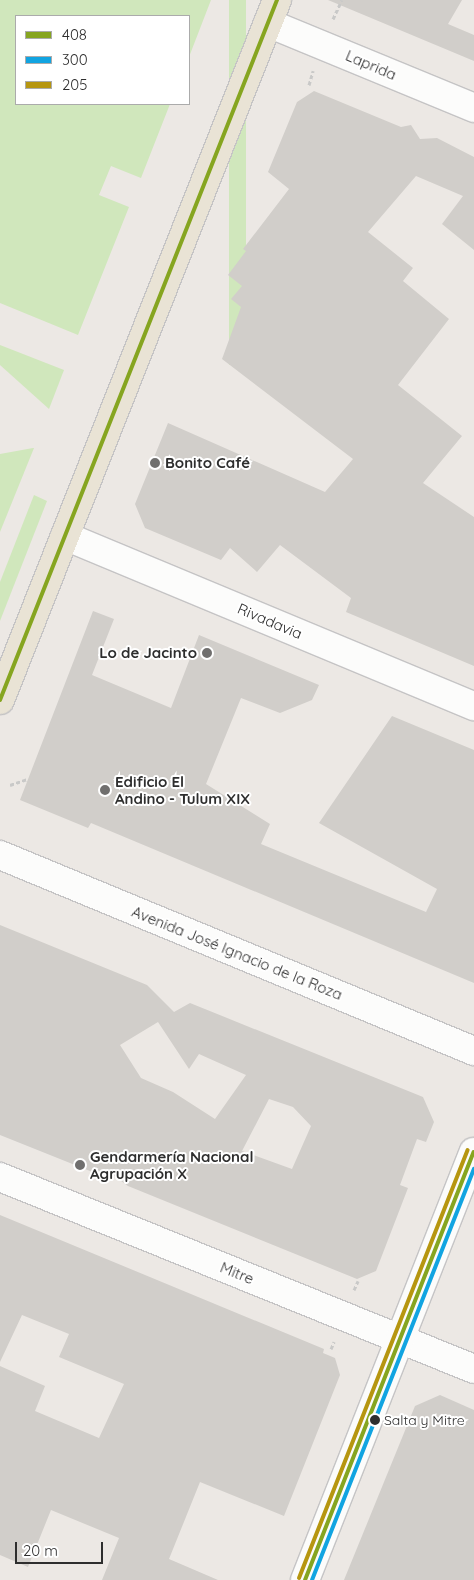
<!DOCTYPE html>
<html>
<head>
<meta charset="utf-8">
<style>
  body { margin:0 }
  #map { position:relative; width:474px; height:1580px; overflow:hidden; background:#ece8e4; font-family:Quicksand,sans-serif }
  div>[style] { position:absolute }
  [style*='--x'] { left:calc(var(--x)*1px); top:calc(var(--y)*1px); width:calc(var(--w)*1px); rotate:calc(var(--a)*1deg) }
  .green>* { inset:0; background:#d0e7bc; transform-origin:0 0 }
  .building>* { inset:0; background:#d1ceca }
  .path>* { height:3px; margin-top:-1.5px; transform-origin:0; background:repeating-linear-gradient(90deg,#c9c9c8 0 4px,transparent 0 6.5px) }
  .roads { filter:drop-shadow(1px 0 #c5c4c5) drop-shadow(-1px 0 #c5c4c5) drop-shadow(0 1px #c5c4c5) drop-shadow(0 -1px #c5c4c5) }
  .minor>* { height:28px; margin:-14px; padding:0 14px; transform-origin:14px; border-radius:14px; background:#fcfcfb }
  .secondary>* { height:28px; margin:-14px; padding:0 14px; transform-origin:14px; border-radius:14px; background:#fcfcfb }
  .primary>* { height:28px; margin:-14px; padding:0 14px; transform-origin:14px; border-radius:14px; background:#e9e3d5 }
  .bus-1>* { height:4px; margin:-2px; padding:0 2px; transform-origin:2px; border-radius:2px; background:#86a520 }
  .bus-2>* { height:4px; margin:-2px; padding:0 2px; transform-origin:2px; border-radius:2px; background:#11a4e1 }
  .bus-3>* { height:4px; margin:-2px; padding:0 2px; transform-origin:2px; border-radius:2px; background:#b69610 }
  .dots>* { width:14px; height:14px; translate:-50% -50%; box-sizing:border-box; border:2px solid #fff; border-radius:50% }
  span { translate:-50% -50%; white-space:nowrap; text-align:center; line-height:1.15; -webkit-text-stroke:4px #fff; paint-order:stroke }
  .bus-label { font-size:14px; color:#2e2e2e }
  .left { translate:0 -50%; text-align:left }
  .street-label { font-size:15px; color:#2e2e2e }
  .poi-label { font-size:15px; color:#2e2e2e; font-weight:700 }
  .right { translate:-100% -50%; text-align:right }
  .legend { position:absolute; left:15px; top:15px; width:175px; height:90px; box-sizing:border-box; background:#fff; border:1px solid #ababab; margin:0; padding:6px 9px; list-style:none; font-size:15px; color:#2e2e2e }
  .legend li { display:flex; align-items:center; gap:10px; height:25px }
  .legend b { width:25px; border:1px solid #ababab }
  .scale { position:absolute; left:15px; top:1542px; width:88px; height:22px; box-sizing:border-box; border:2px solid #2e2e2e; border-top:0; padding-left:6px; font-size:15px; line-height:18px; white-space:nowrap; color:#2e2e2e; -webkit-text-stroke:4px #fff; paint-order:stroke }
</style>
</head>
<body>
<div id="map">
  <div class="green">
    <i style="clip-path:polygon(0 0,211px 0,189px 57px,189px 16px,16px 16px,16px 104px,170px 104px,141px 178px,111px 166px,99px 195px,129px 207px,78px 335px,0 303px)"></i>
    <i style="left:229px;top:0;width:17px;height:365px"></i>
    <i style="clip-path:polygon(0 345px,64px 370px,49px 409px,0 365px)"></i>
    <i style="clip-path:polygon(33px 448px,34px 448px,0 532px,0 454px)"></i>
    <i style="clip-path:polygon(34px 495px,47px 501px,0 621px,0 582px)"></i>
  </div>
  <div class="building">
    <i style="clip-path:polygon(328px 0,462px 0,448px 24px,474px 35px,474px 61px)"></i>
    <i style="clip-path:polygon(314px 91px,401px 127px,411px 125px,420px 139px,437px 138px,474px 157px,474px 250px,442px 224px,463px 196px,416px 176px,368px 232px,413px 268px,403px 281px,449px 319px,398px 385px,462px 436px,423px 483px,474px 517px,474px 666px,346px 612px,351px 598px,280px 545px,257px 572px,230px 548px,221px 560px,145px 528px,135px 504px,168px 423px,325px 492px,353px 459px,222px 359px,241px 307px,231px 299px,242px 286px,228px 275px,246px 251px,243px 249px,289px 189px,268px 172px,297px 102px)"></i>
    <i style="clip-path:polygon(93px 611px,114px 619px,92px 675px,171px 708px,199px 635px,319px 685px,312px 700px,280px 713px,241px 698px,206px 784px,270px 824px,261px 844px,426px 912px,437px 889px,319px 823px,392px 716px,474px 750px,474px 983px,91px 823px,88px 828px,20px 800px)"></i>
    <i style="clip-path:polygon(evenodd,0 925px,147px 985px,174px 1012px,190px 1003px,423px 1097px,434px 1122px,426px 1142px,417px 1139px,400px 1185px,408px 1188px,376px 1271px,357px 1279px,128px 1186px,113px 1175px,110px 1179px,0 1135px,0 925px,158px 1022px,189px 1069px,199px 1054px,246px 1075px,215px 1119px,173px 1092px,141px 1078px,120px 1045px,158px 1022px,0 925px,269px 1099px,293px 1107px,311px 1126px,292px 1169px,242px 1151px,269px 1099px)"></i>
    <i style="clip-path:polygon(0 1215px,324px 1349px,323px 1353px,335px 1358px,340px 1375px,284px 1516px,200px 1482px,169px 1559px,218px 1580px,102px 1580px,119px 1538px,51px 1510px,28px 1567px,0 1555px,0 1366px,45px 1386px,35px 1411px,99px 1438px,124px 1384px,59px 1357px,69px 1334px,22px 1315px,0 1362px)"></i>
    <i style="clip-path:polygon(440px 1395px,474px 1410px,474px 1580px,344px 1580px,415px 1406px)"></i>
  </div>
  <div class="path">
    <i style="--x:333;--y:19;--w:21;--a:-65"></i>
    <i style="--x:309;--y:85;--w:15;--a:-74"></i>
    <i style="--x:10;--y:785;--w:18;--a:-19"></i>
    <i style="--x:354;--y:1290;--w:10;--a:-66"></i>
    <i style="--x:331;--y:1349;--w:8;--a:-67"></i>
  </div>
  <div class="roads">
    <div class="minor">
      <i style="--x:268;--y:23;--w:223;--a:22.4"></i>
      <i style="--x:65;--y:536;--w:443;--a:22.6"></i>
      <i style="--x:0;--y:1177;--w:511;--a:22.05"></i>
    </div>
    <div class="secondary">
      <i style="--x:0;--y:855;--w:513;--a:22.47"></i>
      <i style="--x:305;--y:1580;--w:460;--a:-68.5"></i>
    </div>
    <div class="primary">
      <i style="--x:0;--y:700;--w:753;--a:-68.41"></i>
    </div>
  </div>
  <div class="bus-1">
    <i style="--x:0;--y:700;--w:753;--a:-68.41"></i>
    <i style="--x:305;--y:1580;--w:460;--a:-68.5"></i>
  </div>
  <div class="bus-2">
    <i style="--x:312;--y:1580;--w:442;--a:-68.5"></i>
  </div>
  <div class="bus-3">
    <i style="--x:299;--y:1578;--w:460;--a:-68.5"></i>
  </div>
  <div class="dots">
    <i style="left:155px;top:463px;background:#706f6e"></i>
    <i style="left:207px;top:653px;background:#706f6e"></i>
    <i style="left:105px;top:790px;background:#706f6e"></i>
    <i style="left:80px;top:1165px;background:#706f6e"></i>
    <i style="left:375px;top:1420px;background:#2e2e2e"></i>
  </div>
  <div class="bus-label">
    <span class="left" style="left:384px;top:1420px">Salta y Mitre</span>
  </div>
  <div class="street-label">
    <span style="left:371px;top:65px;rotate:23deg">Laprida</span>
    <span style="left:270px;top:621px;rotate:23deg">Rivadavia</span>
    <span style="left:237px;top:953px;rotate:22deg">Avenida José Ignacio de la Roza</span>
    <span style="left:237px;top:1273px;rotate:22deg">Mitre</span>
  </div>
  <div class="poi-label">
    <span class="left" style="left:165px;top:463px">Bonito Café</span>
    <span class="right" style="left:197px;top:653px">Lo de Jacinto</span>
    <span class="left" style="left:115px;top:790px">Edificio El<br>Andino - Tulum XIX</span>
    <span class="left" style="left:90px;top:1165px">Gendarmería Nacional<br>Agrupación X</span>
  </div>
  <ul class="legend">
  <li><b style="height:6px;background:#86a520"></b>408</li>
  <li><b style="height:6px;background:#11a4e1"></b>300</li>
  <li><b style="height:6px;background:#b69610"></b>205</li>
  </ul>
  <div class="scale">20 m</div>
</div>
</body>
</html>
